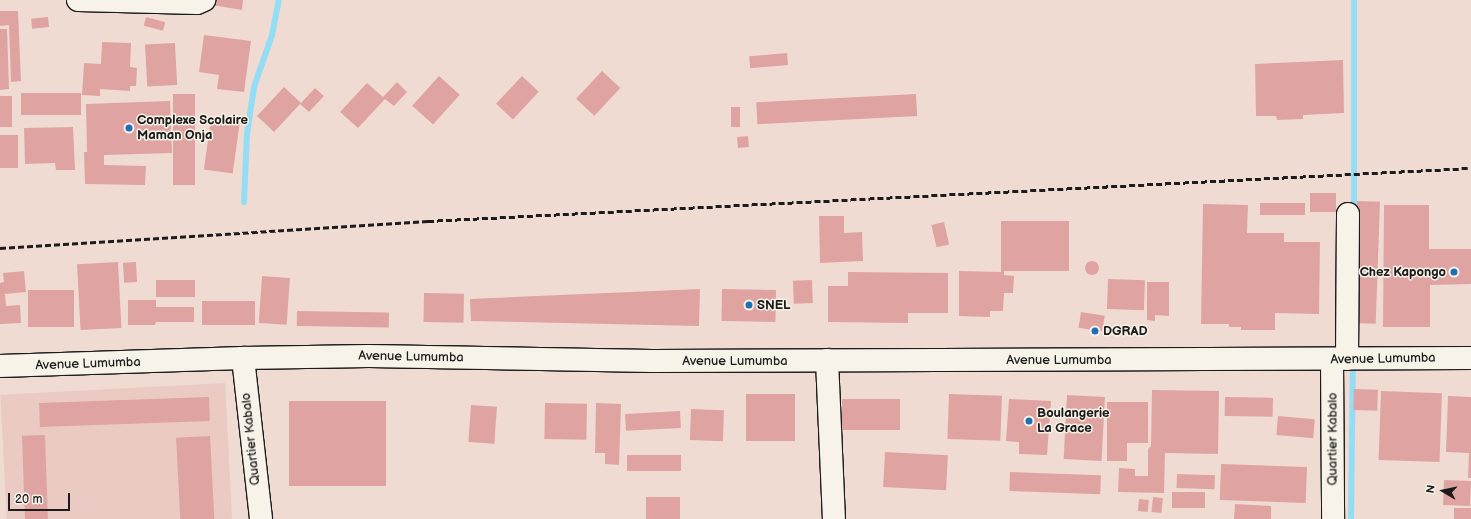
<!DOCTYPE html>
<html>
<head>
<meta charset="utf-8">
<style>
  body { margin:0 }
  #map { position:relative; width:1471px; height:519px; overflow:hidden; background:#f0dbd3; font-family:"Balsamiq Sans",sans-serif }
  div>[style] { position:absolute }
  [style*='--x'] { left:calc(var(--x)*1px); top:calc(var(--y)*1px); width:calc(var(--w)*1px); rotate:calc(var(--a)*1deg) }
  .built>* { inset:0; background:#ebcac4; transform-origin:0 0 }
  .stream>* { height:6px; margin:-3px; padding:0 3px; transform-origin:3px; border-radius:3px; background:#93ddf5 }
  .building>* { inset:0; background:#dfa4a2; transform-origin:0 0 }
  .round { border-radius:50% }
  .roads { filter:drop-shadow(1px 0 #1c1c1c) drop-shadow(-1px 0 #1c1c1c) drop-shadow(0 1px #1c1c1c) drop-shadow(0 -1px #1c1c1c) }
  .street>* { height:22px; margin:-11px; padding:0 11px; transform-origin:11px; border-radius:11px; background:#f7f3e8 }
  .highway>* { height:22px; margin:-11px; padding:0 11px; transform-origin:11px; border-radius:11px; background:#f7f3e8 }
  .rail>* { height:3px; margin-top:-1.5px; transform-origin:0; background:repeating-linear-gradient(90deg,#1c1c1c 0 6px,transparent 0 9px) }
  .dots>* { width:11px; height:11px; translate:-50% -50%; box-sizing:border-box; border:2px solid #f7f3e8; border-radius:50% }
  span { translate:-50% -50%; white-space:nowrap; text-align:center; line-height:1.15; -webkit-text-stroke:3px #f7f3e8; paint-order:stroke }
  .poi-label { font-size:13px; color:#1c1c1c; font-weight:700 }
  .left { translate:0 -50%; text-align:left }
  .right { translate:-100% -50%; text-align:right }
  .street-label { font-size:13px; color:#1c1c1c }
  .north { position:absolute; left:1423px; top:471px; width:40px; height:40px; -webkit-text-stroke:3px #f7f3e8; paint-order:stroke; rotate:279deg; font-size:11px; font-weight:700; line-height:16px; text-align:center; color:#1c1c1c }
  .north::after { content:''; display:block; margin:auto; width:14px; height:18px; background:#1c1c1c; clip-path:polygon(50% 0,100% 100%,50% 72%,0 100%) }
  .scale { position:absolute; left:8px; top:493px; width:62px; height:18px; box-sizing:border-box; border:2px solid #1c1c1c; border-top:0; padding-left:5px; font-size:12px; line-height:14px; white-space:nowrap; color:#1c1c1c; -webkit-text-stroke:3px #f7f3e8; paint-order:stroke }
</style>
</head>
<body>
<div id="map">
  <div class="built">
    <i style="left:225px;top:383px;width:136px;height:225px;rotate:87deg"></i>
  </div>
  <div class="stream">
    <i style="--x:1354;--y:0;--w:213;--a:90"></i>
    <i style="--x:244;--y:202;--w:68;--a:-87.5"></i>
    <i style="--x:247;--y:134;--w:48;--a:-81.5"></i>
    <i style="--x:254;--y:87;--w:55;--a:-70.9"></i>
    <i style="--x:272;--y:35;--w:36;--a:-79"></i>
    <i style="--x:1351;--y:519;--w:156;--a:-89.3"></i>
  </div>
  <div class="building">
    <i style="clip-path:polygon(212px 0,243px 0,242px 10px,212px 5px)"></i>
    <i style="clip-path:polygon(0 11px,18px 11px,21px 81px,11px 82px,9px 25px,0 26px)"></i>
    <i style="left:48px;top:17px;width:10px;height:17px;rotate:84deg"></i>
    <i style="left:146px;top:17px;width:20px;height:9px;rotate:15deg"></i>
    <i style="clip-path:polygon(0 29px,7px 29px,9px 89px,0 90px)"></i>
    <i style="clip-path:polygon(204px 35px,251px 41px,244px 92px,217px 89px,219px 75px,199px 72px)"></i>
    <i style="clip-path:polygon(102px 42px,131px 43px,130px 67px,137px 68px,136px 86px,130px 86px,130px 91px,100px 89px,100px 96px,82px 95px,84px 63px,101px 64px)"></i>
    <i style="left:175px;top:43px;width:42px;height:30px;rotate:87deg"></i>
    <i style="left:787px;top:53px;width:12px;height:38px;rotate:85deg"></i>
    <i style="clip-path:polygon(1343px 60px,1344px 113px,1303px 115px,1303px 119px,1277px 120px,1276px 116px,1256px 116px,1255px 64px)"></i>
    <i style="left:602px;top:71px;width:25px;height:38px;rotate:43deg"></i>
    <i style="left:439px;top:76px;width:28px;height:40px;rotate:42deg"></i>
    <i style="left:522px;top:76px;width:23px;height:38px;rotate:43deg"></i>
    <i style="clip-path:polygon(397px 82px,407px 92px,394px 106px,385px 99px,358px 128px,340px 112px,367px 83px,383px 97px)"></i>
    <i style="clip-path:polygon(284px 87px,301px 103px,315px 88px,324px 96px,309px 112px,300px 104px,274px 132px,257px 116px)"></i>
    <i style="left:81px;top:93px;width:22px;height:60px;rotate:90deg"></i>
    <i style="left:173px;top:94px;width:22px;height:91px"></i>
    <i style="left:916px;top:94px;width:22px;height:160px;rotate:87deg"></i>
    <i style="left:12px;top:96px;width:31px;height:12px;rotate:90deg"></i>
    <i style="clip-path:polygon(170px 101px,172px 153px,104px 155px,104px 165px,146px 166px,145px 185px,85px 184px,84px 152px,87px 152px,86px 104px)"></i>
    <i style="left:731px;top:107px;width:9px;height:20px"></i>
    <i style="left:211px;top:119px;width:29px;height:51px;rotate:8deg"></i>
    <i style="clip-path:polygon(73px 127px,75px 170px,56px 170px,55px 163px,25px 164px,24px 128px)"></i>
    <i style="left:0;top:135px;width:18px;height:33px"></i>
    <i style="left:748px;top:136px;width:11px;height:11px;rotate:85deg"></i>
    <i style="left:1336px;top:193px;width:19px;height:26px;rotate:90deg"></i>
    <i style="left:1357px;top:201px;width:23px;height:122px;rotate:2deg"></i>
    <i style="left:1305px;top:203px;width:12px;height:45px;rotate:90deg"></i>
    <i style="clip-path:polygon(1203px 204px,1248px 205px,1247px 233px,1284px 233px,1284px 242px,1320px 242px,1319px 314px,1275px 313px,1275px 330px,1241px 330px,1241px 327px,1229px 327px,1229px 324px,1201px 324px)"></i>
    <i style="clip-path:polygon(1384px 205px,1429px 205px,1429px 249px,1471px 249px,1471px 284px,1430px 285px,1430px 327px,1383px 327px)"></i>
    <i style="clip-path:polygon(819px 216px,844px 216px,844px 233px,862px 232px,863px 261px,820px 263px)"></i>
    <i style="clip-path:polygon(1001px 221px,1069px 221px,1069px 271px,1004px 271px,1004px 275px,1014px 276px,1013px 293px,1004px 293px,1003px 311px,990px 311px,990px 317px,959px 316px,959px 271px,1001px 272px)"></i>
    <i style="left:944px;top:222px;width:23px;height:13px;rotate:77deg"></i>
    <i class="round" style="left:1085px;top:261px;width:14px;height:14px"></i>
    <i style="left:118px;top:262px;width:66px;height:41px;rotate:87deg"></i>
    <i style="left:136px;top:262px;width:20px;height:13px;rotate:87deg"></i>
    <i style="clip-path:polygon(24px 271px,26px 292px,5px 294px,6px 306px,20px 305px,21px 323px,0 324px,0 283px,4px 282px,3px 273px)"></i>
    <i style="clip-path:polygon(848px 272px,948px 273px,948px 313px,908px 313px,908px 323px,828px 322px,828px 286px,848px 286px)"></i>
    <i style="left:262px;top:276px;width:28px;height:47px;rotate:4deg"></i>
    <i style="left:1108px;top:279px;width:37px;height:30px;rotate:2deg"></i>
    <i style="left:195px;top:280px;width:17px;height:39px;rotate:90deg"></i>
    <i style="left:812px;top:280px;width:23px;height:19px;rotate:88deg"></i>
    <i style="clip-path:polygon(1147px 282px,1169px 282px,1169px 316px,1155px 315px,1155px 321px,1147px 320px)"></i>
    <i style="clip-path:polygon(700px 289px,699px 326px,471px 321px,470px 299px)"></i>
    <i style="left:722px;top:289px;width:54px;height:32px;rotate:1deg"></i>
    <i style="left:28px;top:290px;width:46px;height:37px"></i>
    <i style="left:424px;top:293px;width:40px;height:29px;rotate:1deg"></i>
    <i style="clip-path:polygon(128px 300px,156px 300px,156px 307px,194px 307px,194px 322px,156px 322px,155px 325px,128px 325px)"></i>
    <i style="left:202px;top:301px;width:53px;height:24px"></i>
    <i style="left:297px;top:311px;width:92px;height:15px;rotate:1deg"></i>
    <i style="left:1081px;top:312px;width:24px;height:16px;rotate:9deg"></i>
    <i style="left:1354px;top:389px;width:24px;height:21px;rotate:2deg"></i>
    <i style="clip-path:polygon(1152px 390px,1219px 391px,1218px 454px,1165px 453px,1164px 493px,1118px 492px,1119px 468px,1135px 469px,1135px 476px,1148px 476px,1148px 449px,1151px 446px)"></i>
    <i style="left:1381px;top:391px;width:61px;height:69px;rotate:2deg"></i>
    <i style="left:746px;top:394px;width:49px;height:47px"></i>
    <i style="left:949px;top:394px;width:53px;height:45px;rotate:2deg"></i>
    <i style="left:1067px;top:395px;width:38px;height:64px;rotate:3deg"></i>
    <i style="clip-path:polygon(1448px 396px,1471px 397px,1471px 478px,1468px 478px,1469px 453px,1446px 452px)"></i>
    <i style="left:209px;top:397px;width:24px;height:170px;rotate:88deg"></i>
    <i style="left:1225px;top:397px;width:48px;height:19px;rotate:1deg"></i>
    <i style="left:842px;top:399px;width:58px;height:31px"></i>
    <i style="clip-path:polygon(1009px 399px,1051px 401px,1047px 455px,1019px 454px,1019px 442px,1006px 441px)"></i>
    <i style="left:289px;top:401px;width:97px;height:85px"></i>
    <i style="clip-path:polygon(1107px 402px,1148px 402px,1148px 443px,1127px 443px,1127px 461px,1107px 461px)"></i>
    <i style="left:545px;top:403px;width:42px;height:36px;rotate:1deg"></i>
    <i style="clip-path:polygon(596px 403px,621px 404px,619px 465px,605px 464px,605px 453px,595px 453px)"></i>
    <i style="left:471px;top:405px;width:26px;height:37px;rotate:4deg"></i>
    <i style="left:691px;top:409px;width:33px;height:31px;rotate:2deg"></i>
    <i style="left:680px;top:411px;width:17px;height:55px;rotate:87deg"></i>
    <i style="left:1278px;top:416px;width:37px;height:19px;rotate:5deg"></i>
    <i style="left:45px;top:435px;width:84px;height:23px;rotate:88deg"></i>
    <i style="left:210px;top:436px;width:83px;height:34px;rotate:87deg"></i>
    <i style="left:885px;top:452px;width:63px;height:35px;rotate:3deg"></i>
    <i style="left:627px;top:455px;width:54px;height:16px"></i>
    <i style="left:1221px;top:464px;width:86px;height:36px;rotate:2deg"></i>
    <i style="left:1010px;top:472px;width:91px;height:19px;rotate:2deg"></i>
    <i style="left:1177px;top:474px;width:38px;height:14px;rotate:2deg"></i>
    <i style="left:1444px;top:480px;width:27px;height:25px;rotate:2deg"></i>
    <i style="left:1172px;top:492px;width:33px;height:16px"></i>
    <i style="left:646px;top:497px;width:34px;height:22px"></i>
    <i style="left:1153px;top:497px;width:10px;height:15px;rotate:6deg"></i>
    <i style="left:1139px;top:499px;width:10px;height:12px;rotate:6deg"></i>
    <i style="clip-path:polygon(1235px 504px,1271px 506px,1271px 519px,1234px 519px)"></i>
    <i style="left:1454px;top:508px;width:17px;height:11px"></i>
  </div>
  <div class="roads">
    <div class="street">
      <i style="--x:78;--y:0;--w:119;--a:1.4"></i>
      <i style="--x:197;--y:3;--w:8;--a:-23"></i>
      <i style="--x:243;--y:358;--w:162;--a:83.6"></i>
      <i style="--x:1347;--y:359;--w:145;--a:-89.6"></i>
      <i style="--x:827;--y:360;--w:159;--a:87.5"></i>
      <i style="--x:1332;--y:360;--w:159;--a:89.6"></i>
    </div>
    <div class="highway">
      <i style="--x:0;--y:366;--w:243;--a:-1.9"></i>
      <i style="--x:243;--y:358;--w:126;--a:-0.9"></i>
      <i style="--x:369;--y:356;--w:283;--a:1"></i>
      <i style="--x:652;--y:361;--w:819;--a:-0.21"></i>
    </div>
  </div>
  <div class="rail">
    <i style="--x:0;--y:248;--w:429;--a:-3.6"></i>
    <i style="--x:428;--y:221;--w:1044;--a:-2.91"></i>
  </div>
  <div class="dots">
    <i style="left:129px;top:128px;background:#1f6fb2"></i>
    <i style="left:1454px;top:272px;background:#1f6fb2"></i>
    <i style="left:749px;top:305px;background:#1f6fb2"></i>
    <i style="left:1095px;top:331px;background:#1f6fb2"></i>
    <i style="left:1029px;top:421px;background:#1f6fb2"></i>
  </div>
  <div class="poi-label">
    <span class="left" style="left:137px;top:128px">Complexe Scolaire<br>Maman Onja</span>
    <span class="right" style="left:1446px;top:272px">Chez Kapongo</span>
    <span class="left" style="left:757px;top:305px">SNEL</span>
    <span class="left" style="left:1103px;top:331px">DGRAD</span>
    <span class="left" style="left:1037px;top:421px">Boulangerie<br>La Grace</span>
  </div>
  <div class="street-label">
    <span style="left:411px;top:357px;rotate:1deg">Avenue Lumumba</span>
    <span style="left:1383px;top:359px;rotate:-1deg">Avenue Lumumba</span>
    <span style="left:1059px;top:360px">Avenue Lumumba</span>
    <span style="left:735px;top:361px">Avenue Lumumba</span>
    <span style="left:88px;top:364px;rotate:-2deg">Avenue Lumumba</span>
    <span style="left:251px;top:439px;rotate:-96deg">Quartier Kabalo</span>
    <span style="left:1333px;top:439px;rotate:-90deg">Quartier Kabalo</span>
  </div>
  <div class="north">N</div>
  <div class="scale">20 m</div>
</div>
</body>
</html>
